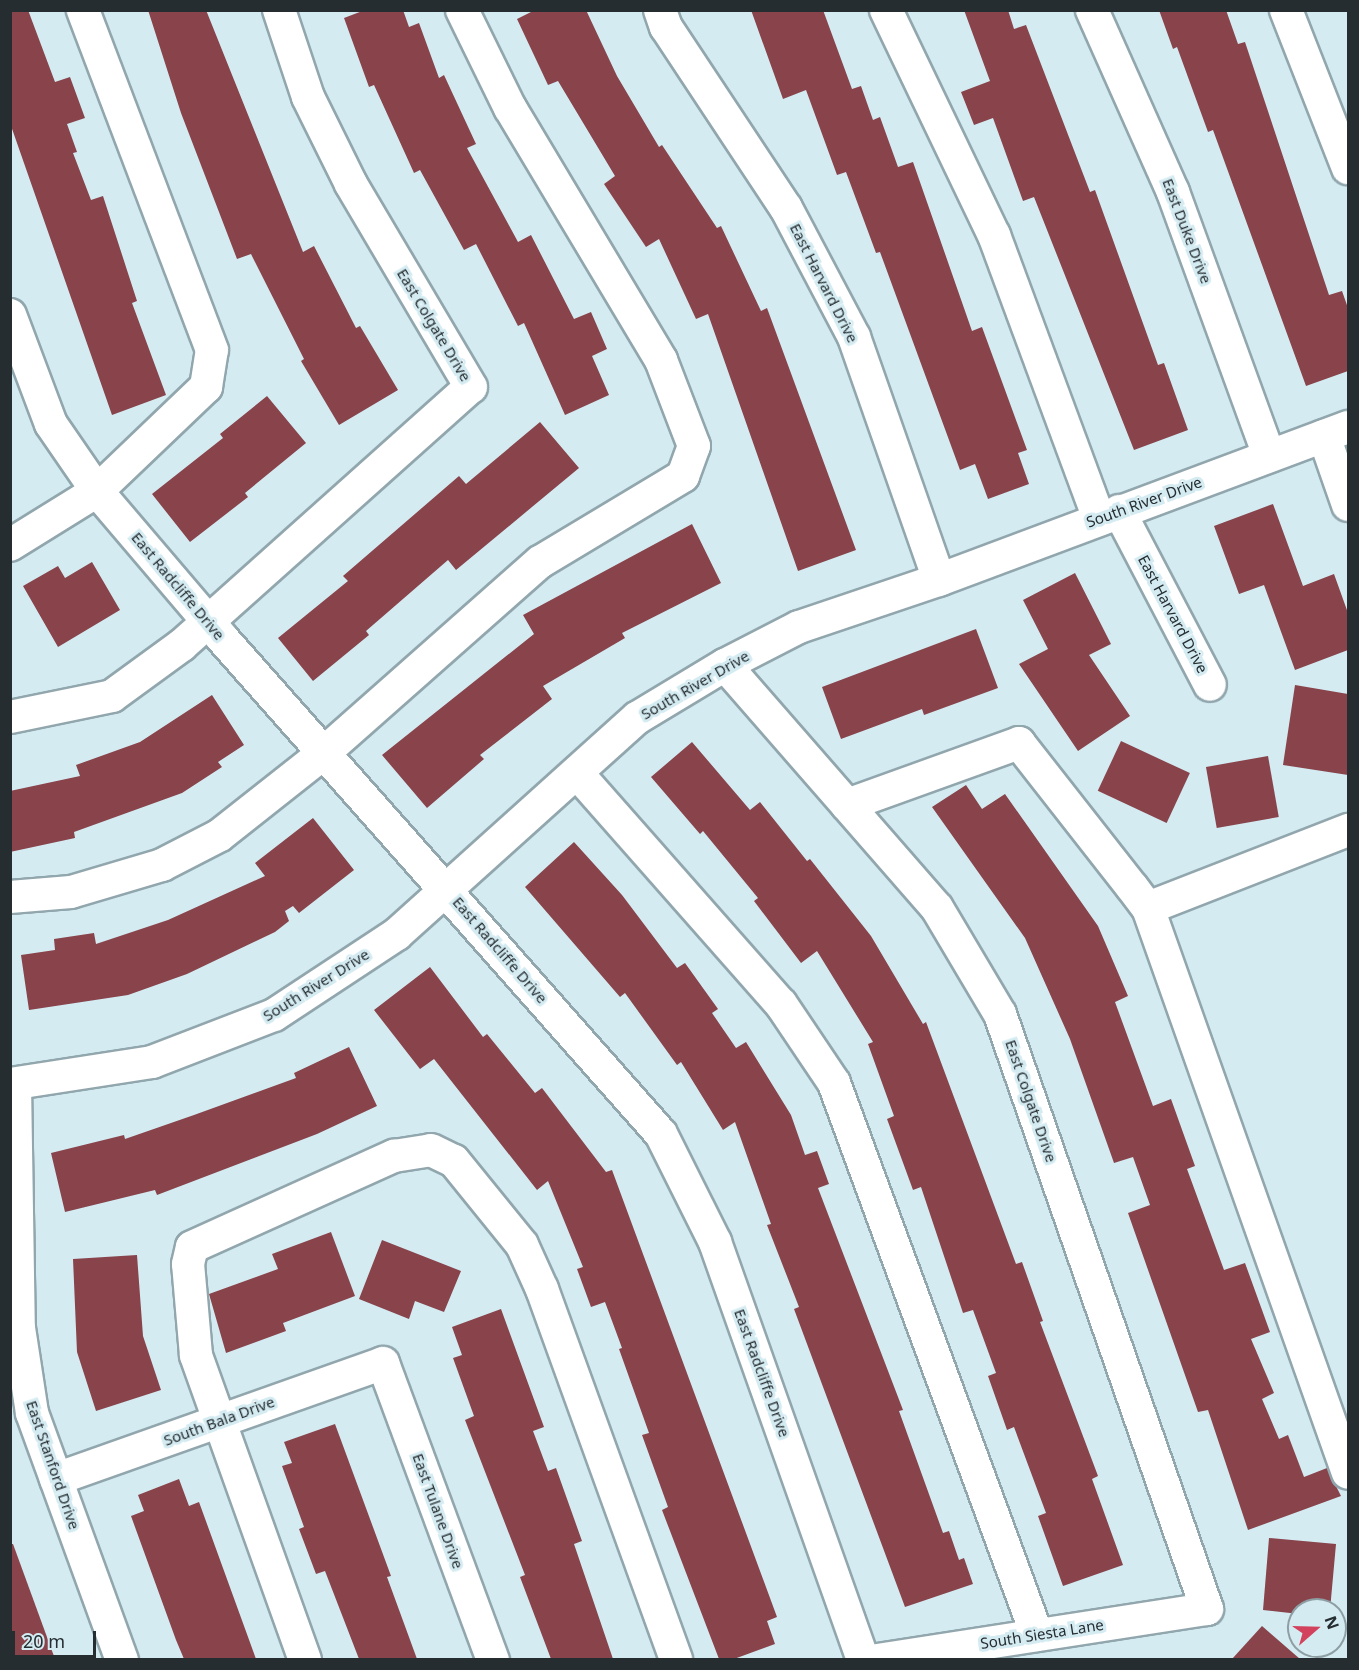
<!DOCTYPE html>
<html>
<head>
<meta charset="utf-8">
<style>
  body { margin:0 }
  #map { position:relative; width:1359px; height:1670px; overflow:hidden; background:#d4ebf2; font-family:"Noto Sans",sans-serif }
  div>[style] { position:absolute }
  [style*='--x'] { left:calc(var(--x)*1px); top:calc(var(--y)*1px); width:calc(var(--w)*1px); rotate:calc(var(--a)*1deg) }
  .building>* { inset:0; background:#88434b; transform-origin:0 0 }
  .roads { filter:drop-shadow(2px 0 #91a6ad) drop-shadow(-2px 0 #91a6ad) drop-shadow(0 2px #91a6ad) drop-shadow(0 -2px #91a6ad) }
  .minor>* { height:32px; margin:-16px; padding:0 16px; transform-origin:16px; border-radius:16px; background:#fff }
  span { translate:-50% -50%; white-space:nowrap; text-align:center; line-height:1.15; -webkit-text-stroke:6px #d4ebf2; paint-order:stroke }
  .street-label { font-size:15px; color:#252d30 }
  .frame { position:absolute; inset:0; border:12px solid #252d30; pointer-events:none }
  .north { position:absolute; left:1287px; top:1598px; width:60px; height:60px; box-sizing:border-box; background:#d4ebf2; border:2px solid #8e9fa4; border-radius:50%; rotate:70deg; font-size:16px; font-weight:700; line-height:24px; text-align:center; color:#252d30 }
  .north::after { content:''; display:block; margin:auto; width:21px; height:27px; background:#d3425c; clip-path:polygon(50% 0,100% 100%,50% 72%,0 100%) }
  .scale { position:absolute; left:12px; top:1631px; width:84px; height:27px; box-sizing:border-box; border:3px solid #252d30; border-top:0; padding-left:8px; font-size:18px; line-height:21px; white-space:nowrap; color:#252d30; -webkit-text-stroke:4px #d4ebf2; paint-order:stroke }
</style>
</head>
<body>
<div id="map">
  <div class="building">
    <i style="clip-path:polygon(10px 10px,28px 10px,55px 82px,70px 77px,85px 118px,67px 124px,77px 152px,73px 153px,91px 200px,103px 196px,137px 301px,132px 303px,166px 395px,112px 415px,10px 123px)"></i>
    <i style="clip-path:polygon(148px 10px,206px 10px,303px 252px,314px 246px,356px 328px,360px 326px,398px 390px,339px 425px,301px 361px,304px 359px,251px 254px,237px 259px,181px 113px)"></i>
    <i style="clip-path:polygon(365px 10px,403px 10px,409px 27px,419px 23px,439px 78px,444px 75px,476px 144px,467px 148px,518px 242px,531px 235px,574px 319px,591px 312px,607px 349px,592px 356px,609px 395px,565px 415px,524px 323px,518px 326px,476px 244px,464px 250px,420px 170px,414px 173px,374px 85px,369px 87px,344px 18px)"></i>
    <i style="clip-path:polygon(535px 10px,586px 10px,617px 76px,659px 147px,662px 145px,717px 228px,721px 226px,761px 311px,767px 308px,856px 550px,798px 571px,708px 314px,696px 319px,659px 239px,646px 247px,604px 184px,615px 176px,558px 81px,548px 85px,517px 19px)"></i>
    <i style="clip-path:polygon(751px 10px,823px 10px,852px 89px,861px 86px,873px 120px,880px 117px,898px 167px,913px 162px,972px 331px,982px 327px,1027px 450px,1018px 453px,1029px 484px,988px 499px,975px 464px,960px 470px,880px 252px,876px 253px,846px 172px,837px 175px,806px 90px,783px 99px)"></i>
    <i style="clip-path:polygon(964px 10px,1008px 10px,1014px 29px,1026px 25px,1090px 192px,1095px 190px,1158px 365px,1164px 363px,1188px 430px,1134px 450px,1034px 197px,1023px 201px,993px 118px,974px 125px,961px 92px,990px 81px)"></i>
    <i style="clip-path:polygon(1159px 10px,1226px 10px,1238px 44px,1245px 42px,1329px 295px,1342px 291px,1348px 308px,1348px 371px,1306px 386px,1213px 130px,1208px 132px,1177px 47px,1173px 49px)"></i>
    <i style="clip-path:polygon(267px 396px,306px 443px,245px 493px,248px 497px,190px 542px,152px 494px,223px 438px,220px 434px)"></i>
    <i style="clip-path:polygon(540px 422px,579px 468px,456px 570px,448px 560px,366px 631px,369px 635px,313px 681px,278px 638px,348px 581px,343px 576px,459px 476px,466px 484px)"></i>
    <i style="clip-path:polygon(1273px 504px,1303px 586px,1334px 574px,1348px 613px,1348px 650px,1295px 670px,1264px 585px,1239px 594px,1214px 526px)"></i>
    <i style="clip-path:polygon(692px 524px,721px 583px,622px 633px,625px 638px,543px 686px,552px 699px,480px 755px,484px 759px,427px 808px,382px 755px,534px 634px,523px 615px)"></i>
    <i style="clip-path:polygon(92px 562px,120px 610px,58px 647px,23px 586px,58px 566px,65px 578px)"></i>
    <i style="clip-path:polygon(1075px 573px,1111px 644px,1089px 655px,1130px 716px,1078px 751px,1019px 664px,1048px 649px,1023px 600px)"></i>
    <i style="clip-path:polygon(976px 629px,998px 688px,924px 715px,922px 709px,841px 739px,822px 687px)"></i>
    <i style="clip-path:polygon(1295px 685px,1348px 694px,1348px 775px,1283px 765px)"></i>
    <i style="clip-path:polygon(212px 695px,244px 745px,218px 762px,222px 767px,182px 793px,74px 832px,75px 838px,10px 852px,10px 791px,80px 776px,76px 765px,140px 742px)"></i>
    <i style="left:1121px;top:741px;width:76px;height:55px;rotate:25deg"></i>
    <i style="clip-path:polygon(692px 742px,750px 810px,760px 802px,807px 861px,810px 859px,871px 936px,923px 1024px,926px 1022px,1016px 1264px,1022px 1262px,1043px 1321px,1040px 1322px,1098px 1476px,1092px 1479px,1123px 1565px,1063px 1586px,1038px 1516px,1046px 1513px,1014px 1427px,1007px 1430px,988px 1376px,996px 1373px,973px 1310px,963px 1313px,921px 1187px,913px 1190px,887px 1119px,894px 1116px,868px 1044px,873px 1042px,817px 951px,801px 963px,754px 901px,758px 898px,703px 831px,700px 834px,651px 777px)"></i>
    <i style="left:1268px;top:756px;width:62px;height:63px;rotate:80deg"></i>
    <i style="clip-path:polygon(966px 785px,982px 809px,1005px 794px,1098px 926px,1128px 996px,1115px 1002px,1153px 1106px,1171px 1099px,1195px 1166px,1187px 1169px,1224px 1270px,1245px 1263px,1270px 1332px,1251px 1339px,1274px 1393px,1262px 1399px,1279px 1439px,1288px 1435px,1304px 1477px,1327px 1468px,1341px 1496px,1248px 1530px,1208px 1410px,1198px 1412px,1128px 1213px,1150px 1205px,1133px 1157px,1114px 1163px,1070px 1039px,1025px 938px,932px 807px)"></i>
    <i style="clip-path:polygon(313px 818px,354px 870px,299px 913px,293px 906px,285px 911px,289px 921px,275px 932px,187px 974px,128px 995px,29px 1010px,21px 955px,55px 950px,54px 939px,94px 933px,96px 944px,168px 920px,265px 876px,255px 863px)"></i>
    <i style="clip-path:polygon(574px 842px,622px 895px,677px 968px,685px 963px,718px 1009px,712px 1013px,736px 1048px,746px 1042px,791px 1115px,805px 1155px,817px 1151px,829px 1184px,818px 1188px,903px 1410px,899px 1411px,943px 1533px,949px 1531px,959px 1560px,964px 1558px,973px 1584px,905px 1607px,794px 1309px,799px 1307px,767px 1225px,771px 1224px,735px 1122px,723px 1130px,681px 1062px,677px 1065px,625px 993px,620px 997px,525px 887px)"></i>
    <i style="clip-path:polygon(430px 967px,483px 1037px,487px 1034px,535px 1093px,542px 1088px,606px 1172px,612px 1170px,777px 1617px,767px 1621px,775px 1644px,734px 1659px,719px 1659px,662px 1510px,668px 1507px,642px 1435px,649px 1433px,619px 1349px,622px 1348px,605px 1302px,591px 1307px,577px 1269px,583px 1267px,548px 1181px,537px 1190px,434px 1059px,420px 1069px,374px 1010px)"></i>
    <i style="clip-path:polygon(349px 1047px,377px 1106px,317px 1134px,157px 1195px,155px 1190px,65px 1212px,51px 1153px,124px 1135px,125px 1139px,194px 1115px,296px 1078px,294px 1073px)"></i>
    <i style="clip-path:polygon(331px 1232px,355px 1296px,283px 1323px,286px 1331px,226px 1353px,209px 1294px,278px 1269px,272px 1254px)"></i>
    <i style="clip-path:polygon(382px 1240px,461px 1271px,444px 1312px,415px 1301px,409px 1319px,359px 1299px)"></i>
    <i style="clip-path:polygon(137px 1255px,143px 1336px,161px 1390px,96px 1411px,77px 1352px,73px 1259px)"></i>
    <i style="clip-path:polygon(501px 1309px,544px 1427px,533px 1431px,548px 1471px,556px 1468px,582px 1541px,574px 1544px,613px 1659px,551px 1659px,520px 1577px,525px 1575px,465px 1420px,474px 1416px,453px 1358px,462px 1355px,452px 1327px)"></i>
    <i style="clip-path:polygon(335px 1424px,391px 1576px,387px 1577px,417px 1659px,359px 1659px,325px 1571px,316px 1574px,299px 1529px,304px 1527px,282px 1466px,292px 1463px,284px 1442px)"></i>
    <i style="clip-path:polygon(179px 1479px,189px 1506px,199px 1502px,256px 1659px,184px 1659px,176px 1640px,131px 1516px,144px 1511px,138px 1495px)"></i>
    <i style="clip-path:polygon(1269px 1538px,1336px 1544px,1330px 1610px,1299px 1610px,1299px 1614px,1263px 1610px)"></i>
    <i style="clip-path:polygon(10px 1544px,13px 1544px,55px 1659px,10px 1659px)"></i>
    <i style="clip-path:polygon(1262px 1626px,1300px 1659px,1232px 1659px)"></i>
  </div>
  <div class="roads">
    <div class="minor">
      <i style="--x:660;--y:10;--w:18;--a:71"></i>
      <i style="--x:666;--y:27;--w:217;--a:56.5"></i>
      <i style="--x:786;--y:208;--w:146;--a:62.2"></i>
      <i style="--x:854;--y:337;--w:257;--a:70.7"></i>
      <i style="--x:886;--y:10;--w:250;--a:64.4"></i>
      <i style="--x:994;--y:235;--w:303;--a:69.7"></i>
      <i style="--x:1092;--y:10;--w:199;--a:66"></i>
      <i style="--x:1173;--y:192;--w:281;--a:70"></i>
      <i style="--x:1286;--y:10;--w:170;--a:68.6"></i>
      <i style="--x:10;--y:315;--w:116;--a:69.4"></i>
      <i style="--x:51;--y:424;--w:81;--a:55.5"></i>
      <i style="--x:97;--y:491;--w:193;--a:49.6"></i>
      <i style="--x:222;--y:638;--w:662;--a:48.49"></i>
      <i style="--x:661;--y:1134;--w:121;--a:63.4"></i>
      <i style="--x:715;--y:1242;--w:443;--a:70.5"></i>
      <i style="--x:1324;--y:436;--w:73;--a:70.8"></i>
      <i style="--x:1119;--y:511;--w:196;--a:62.4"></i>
      <i style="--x:10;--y:545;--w:102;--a:-31.8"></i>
      <i style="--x:97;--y:491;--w:151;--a:-43.7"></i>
      <i style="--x:206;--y:387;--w:37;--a:-81"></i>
      <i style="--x:212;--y:350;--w:364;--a:-110.8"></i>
      <i style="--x:725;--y:665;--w:322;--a:48.9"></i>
      <i style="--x:937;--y:908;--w:123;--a:59.3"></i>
      <i style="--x:1000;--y:1014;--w:630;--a:70.82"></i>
      <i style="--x:1207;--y:1609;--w:334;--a:171.2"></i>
      <i style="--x:10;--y:717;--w:104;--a:-11.6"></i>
      <i style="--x:112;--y:696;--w:87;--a:-36.1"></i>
      <i style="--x:182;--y:645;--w:387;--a:-41.8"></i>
      <i style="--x:471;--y:387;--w:236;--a:-120.6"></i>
      <i style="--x:351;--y:184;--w:97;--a:-116.3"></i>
      <i style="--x:308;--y:97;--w:92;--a:-108.4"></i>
      <i style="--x:577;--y:773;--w:308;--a:48.6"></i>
      <i style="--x:781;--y:1004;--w:95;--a:56.1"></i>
      <i style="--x:834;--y:1083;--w:588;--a:69.81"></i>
      <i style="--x:847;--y:805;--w:183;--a:-19.8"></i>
      <i style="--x:1019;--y:743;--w:183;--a:51.9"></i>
      <i style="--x:1132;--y:887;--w:26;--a:53"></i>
      <i style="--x:1148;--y:908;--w:599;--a:70.51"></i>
      <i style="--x:10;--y:897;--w:61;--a:-4.7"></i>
      <i style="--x:71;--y:892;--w:95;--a:-16.5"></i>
      <i style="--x:162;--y:865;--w:65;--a:-27.3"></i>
      <i style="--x:220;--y:835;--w:134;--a:-38.3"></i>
      <i style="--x:325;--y:752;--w:287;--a:-41.5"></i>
      <i style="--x:540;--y:562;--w:167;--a:-31"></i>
      <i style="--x:683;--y:476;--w:32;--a:-70"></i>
      <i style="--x:694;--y:446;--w:92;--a:-111"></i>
      <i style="--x:661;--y:360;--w:294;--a:-120.9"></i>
      <i style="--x:510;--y:108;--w:109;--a:-116.1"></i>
      <i style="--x:1148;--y:908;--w:215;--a:-21.3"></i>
      <i style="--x:10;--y:1084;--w:144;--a:-8.8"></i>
      <i style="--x:152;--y:1062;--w:131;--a:-21.1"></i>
      <i style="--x:274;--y:1015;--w:147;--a:-33.4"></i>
      <i style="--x:397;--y:934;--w:323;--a:-42"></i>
      <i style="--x:637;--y:718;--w:103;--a:-31.1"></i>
      <i style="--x:725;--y:665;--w:83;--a:-27.2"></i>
      <i style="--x:799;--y:627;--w:148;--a:-18.6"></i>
      <i style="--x:939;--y:580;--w:437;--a:-20.5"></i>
      <i style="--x:15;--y:1084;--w:244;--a:89.1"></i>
      <i style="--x:19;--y:1328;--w:86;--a:81.3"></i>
      <i style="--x:32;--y:1413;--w:263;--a:70"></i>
      <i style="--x:56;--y:1479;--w:347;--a:-19.5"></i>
      <i style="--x:383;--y:1363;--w:317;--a:69.7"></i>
      <i style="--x:305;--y:1660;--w:324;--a:-109.7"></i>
      <i style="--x:196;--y:1355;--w:91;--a:-95"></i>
      <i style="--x:188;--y:1264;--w:17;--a:-77"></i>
      <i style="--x:192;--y:1247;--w:222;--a:-24.3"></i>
      <i style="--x:394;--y:1156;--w:37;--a:-9"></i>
      <i style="--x:431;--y:1150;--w:25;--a:26"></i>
      <i style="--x:454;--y:1161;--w:108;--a:51"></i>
      <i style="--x:522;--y:1245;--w:48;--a:65.6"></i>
      <i style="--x:542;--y:1289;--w:394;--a:70.1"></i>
    </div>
  </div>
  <div class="street-label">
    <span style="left:1187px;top:231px;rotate:69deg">East Duke Drive</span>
    <span style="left:824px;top:283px;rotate:63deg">East Harvard Drive</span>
    <span style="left:434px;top:325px;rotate:59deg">East Colgate Drive</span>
    <span style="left:1144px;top:502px;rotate:-20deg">South River Drive</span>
    <span style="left:178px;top:586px;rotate:50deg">East Radcliffe Drive</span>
    <span style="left:1173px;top:614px;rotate:62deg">East Harvard Drive</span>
    <span style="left:695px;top:685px;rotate:-30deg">South River Drive</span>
    <span style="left:500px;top:950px;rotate:49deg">East Radcliffe Drive</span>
    <span style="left:316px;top:985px;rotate:-32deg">South River Drive</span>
    <span style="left:1031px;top:1101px;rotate:71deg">East Colgate Drive</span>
    <span style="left:762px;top:1373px;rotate:70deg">East Radcliffe Drive</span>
    <span style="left:219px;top:1421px;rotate:-20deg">South Bala Drive</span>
    <span style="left:53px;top:1465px;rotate:71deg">East Stanford Drive</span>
    <span style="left:438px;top:1511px;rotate:70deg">East Tulane Drive</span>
    <span style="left:1042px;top:1634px;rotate:-9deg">South Siesta Lane</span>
  </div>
  <div class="frame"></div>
  <div class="north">N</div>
  <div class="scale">20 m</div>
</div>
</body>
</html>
